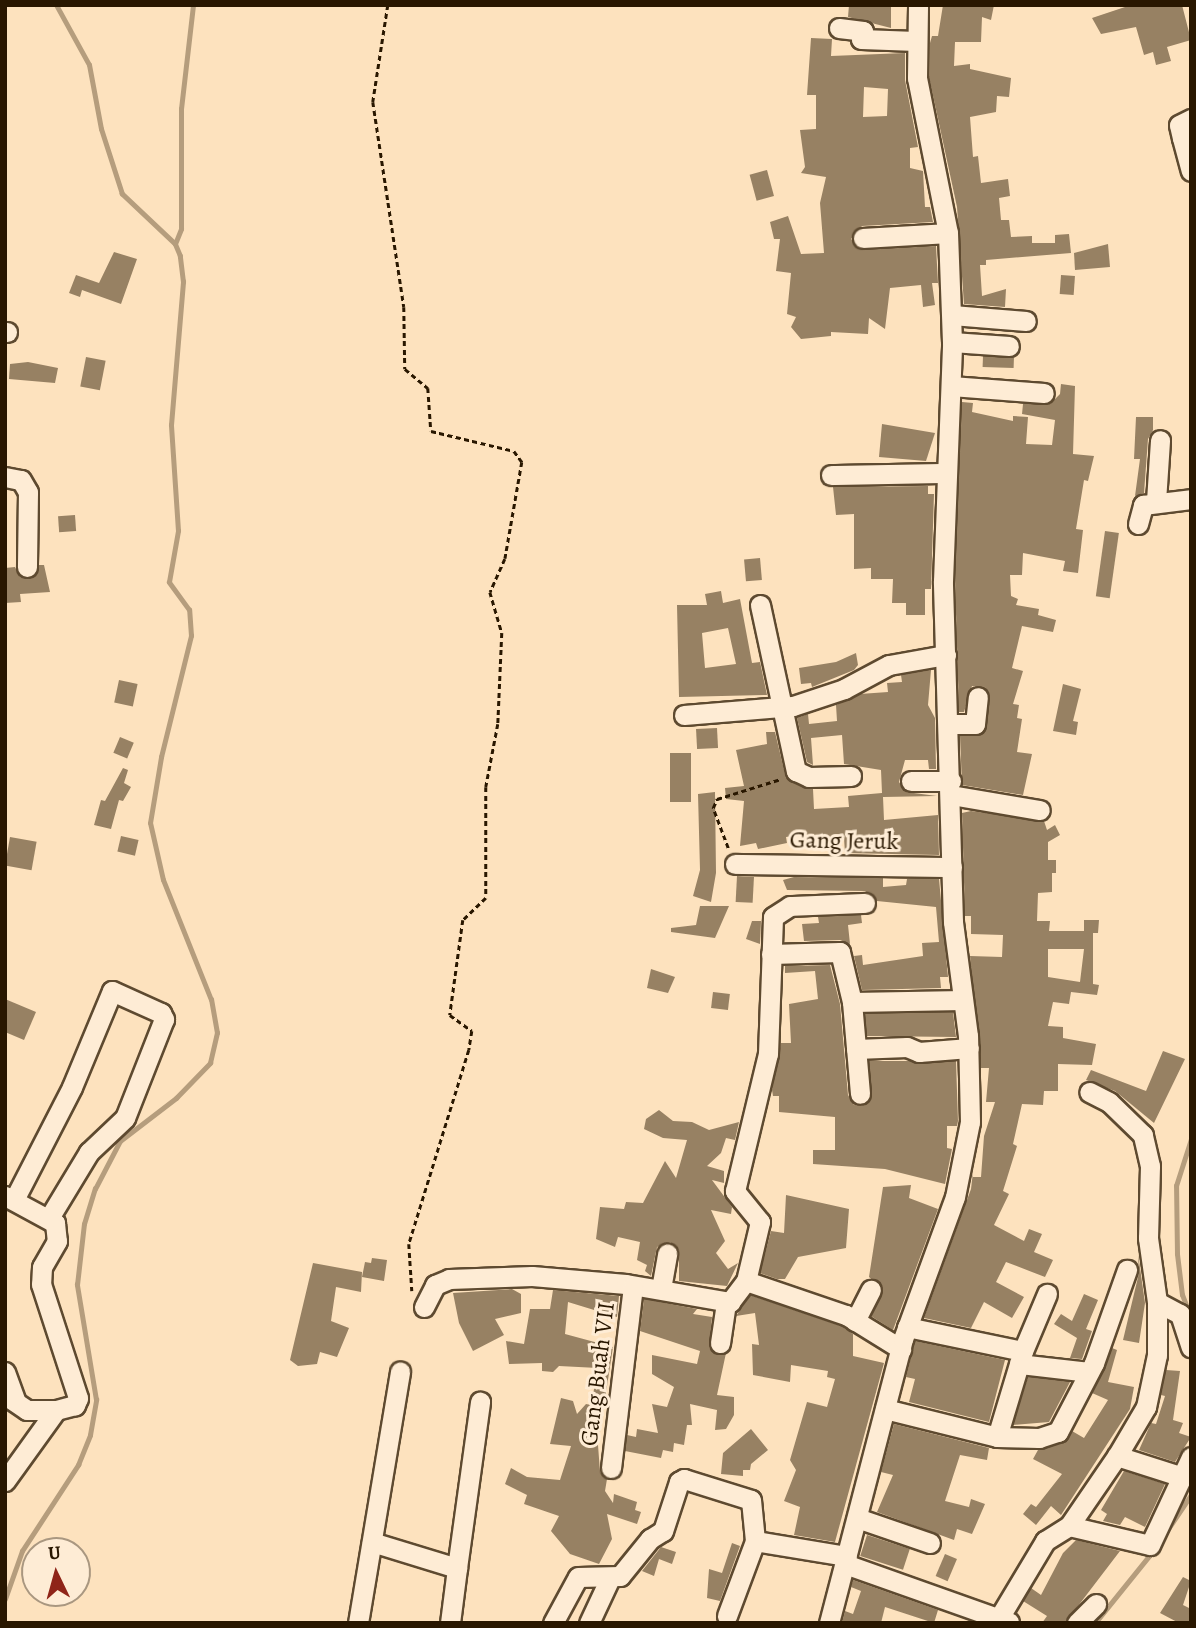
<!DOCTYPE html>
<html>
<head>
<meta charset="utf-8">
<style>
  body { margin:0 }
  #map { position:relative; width:1196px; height:1628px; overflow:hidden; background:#fde2be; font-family:Alegreya,serif }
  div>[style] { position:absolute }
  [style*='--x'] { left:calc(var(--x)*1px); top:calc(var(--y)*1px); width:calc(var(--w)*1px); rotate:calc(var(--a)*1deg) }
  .stream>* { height:4.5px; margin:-2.25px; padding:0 2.25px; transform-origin:2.25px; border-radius:2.25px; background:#b59d7d }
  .building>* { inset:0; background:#978163; transform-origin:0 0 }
  .path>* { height:2.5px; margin-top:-1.25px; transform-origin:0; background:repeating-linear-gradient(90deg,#291700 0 5px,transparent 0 8.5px) }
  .roads { filter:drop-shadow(2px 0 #5e4a30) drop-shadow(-2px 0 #5e4a30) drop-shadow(0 2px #5e4a30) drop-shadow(0 -2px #5e4a30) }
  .minor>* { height:19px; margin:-9.5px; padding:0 9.5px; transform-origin:9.5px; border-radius:9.5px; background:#feecd5 }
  span { translate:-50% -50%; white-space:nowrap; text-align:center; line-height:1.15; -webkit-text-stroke:6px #feecd5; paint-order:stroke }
  .street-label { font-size:24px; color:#291700 }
  .frame { position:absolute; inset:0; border:7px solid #291700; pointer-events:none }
  .north { position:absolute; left:21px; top:1537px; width:70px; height:70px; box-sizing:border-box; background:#feecd5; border:2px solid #a99780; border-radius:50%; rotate:355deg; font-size:19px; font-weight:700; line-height:28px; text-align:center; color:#291700 }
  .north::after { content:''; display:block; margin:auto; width:24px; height:32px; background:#8f2418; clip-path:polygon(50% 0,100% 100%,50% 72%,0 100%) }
</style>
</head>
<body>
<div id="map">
  <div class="stream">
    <i style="--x:175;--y:244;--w:16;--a:-68"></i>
    <i style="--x:181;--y:229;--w:120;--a:-90"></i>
    <i style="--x:181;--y:109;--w:105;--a:-83.4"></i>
    <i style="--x:1189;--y:1313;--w:19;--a:-111"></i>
    <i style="--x:1182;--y:1295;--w:41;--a:-97"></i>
    <i style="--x:1177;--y:1254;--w:68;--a:-90.8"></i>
    <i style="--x:1176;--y:1186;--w:49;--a:-72.3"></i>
    <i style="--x:1166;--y:1532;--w:45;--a:-56"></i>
    <i style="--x:5;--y:1599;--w:51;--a:-70.5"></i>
    <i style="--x:22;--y:1551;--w:103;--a:-56.9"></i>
    <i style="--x:78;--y:1465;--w:32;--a:-68"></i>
    <i style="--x:90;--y:1435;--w:36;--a:-80"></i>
    <i style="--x:96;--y:1400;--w:117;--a:-99.4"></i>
    <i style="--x:77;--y:1285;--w:61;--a:-83.5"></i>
    <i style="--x:84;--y:1224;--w:37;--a:-73"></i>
    <i style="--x:95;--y:1189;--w:54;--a:-62.5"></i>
    <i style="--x:120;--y:1141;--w:71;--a:-37.5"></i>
    <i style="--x:176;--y:1098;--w:49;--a:-45.8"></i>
    <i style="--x:210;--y:1063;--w:31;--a:-77"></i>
    <i style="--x:217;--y:1033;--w:34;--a:-100"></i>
    <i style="--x:211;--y:1000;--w:129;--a:-111.8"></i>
    <i style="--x:163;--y:880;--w:58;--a:-102.8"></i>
    <i style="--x:150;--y:823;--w:67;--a:-80.5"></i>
    <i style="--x:161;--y:757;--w:125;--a:-76.1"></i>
    <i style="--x:191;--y:636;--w:26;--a:-94"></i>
    <i style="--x:189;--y:610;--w:34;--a:-126"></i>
    <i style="--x:169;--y:582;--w:52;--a:-80"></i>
    <i style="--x:178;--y:531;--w:106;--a:-93.8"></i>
    <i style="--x:171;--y:425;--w:144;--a:-85.2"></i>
    <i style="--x:183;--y:282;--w:26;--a:-97"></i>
    <i style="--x:180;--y:256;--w:13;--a:-113"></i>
    <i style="--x:175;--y:244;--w:73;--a:-136.7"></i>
    <i style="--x:122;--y:194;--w:68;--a:-107.9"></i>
    <i style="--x:101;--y:129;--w:65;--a:-100.6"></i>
    <i style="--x:89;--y:65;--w:68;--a:-118.8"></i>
    <i style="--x:1095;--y:1623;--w:92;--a:-51.1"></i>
  </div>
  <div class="building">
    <i style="clip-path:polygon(849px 5px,891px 5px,891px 28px,848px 17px)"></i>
    <i style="clip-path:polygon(943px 5px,994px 5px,991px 20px,982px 17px,981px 42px,955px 42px,954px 66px,970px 64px,970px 69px,1011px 78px,1009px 97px,997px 96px,996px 112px,970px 117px,973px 157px,978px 156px,981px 183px,1008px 179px,1010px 196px,999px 198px,1001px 220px,1009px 220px,1011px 237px,1032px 236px,1032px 243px,1055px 243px,1055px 235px,1069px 234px,1071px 253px,986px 260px,986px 265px,980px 265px,982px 296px,1006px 289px,1005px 307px,964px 304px,957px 207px,929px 77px,930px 43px,932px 36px,938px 36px)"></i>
    <i style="clip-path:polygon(1131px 5px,1182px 5px,1191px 40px,1167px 47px,1171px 61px,1156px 65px,1153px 52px,1144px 55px,1136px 27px,1101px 34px,1092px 18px)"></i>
    <i style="clip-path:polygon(evenodd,811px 38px,832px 39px,831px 56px,905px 53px,905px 80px,918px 147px,910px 148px,910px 168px,923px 171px,925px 207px,930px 207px,933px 222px,862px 226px,851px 239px,864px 250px,936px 246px,938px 283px,932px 283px,935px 305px,923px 307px,921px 285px,890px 288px,885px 329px,869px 318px,868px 334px,831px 332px,831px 336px,801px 339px,791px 327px,796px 317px,787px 314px,791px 273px,776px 271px,780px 239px,774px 239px,770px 222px,788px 216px,801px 254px,824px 253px,820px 203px,826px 177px,801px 173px,805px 167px,800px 130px,816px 129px,816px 95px,807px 95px,811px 38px,864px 87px,888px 89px,887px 116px,863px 117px,864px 87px)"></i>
    <i style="left:767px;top:170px;width:27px;height:18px;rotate:75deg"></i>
    <i style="clip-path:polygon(1108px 244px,1110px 267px,1075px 270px,1074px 253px)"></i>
    <i style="clip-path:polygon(114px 252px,137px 259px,121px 304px,82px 290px,80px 297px,69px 293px,76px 275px,99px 283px)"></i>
    <i style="left:1061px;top:275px;width:14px;height:19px;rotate:4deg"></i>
    <i style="left:983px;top:356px;width:31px;height:11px;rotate:2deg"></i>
    <i style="left:86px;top:357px;width:20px;height:30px;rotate:11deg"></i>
    <i style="clip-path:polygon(28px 362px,58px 368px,55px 383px,9px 379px,10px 364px)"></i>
    <i style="clip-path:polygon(1061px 384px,1075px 386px,1073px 454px,1094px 456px,1088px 481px,1084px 480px,1076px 529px,1083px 530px,1078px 573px,1063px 571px,1065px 561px,1023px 553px,1022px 575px,1010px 575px,1011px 596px,1018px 599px,1016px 605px,1039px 609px,1038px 615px,1056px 620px,1053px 632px,1022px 626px,1012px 668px,1023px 671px,1013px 704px,1019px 705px,1017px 718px,1022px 719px,1017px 752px,1032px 754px,1023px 795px,962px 785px,960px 736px,985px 731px,990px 698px,985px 687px,972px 686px,964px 712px,959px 712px,955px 581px,962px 402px,973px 403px,972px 412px,1013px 421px,1013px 416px,1028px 417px,1026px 444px,1052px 445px,1055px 420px,1022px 414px,1023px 404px,1050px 404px,1060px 394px)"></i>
    <i style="clip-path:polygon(1136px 417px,1153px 417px,1153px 430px,1148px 439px,1144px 493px,1135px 496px,1140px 459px,1134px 459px)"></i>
    <i style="clip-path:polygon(882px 424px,935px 433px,926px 461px,879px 457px)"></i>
    <i style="clip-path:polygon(928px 486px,928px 494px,934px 494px,931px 589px,925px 589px,925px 615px,906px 615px,906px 603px,892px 603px,893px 579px,871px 579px,871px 568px,854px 569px,854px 514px,836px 515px,833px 487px)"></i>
    <i style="left:75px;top:515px;width:16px;height:17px;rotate:86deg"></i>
    <i style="left:1105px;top:531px;width:14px;height:66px;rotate:8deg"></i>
    <i style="left:760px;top:558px;width:22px;height:16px;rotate:85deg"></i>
    <i style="clip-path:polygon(39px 565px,44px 565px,50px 592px,20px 594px,21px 602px,5px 603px,5px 568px,15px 567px,20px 577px,28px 579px,37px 574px)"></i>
    <i style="clip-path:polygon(evenodd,721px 591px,723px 603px,740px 599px,752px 663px,760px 662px,767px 695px,679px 697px,677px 605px,707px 605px,705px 594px,721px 591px,728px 628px,736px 664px,705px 668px,702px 633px,728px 628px)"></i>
    <i style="clip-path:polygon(856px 653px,858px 665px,854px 670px,812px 687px,811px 683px,801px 684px,799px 668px,836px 662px)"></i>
    <i style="clip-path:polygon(931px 670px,928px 705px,935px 718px,936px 769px,929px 769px,928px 760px,905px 760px,899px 782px,906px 792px,937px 796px,883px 797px,884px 820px,938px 815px,939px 855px,845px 853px,844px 838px,814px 840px,814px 834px,786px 837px,787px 843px,758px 849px,756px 843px,740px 846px,744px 801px,726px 799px,725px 788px,744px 786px,736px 750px,767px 744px,766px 732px,775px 732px,786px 778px,813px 789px,814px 809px,849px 807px,848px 796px,882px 793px,881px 770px,844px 764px,842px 735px,811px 738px,813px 765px,807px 762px,797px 718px,808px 714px,809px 724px,837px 721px,836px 705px,860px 694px,888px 692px,887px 683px,902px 682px,901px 675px)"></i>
    <i style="left:119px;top:680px;width:19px;height:23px;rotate:12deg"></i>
    <i style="clip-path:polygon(1063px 684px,1081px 689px,1073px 721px,1078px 722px,1076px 735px,1053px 731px)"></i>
    <i style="left:717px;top:728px;width:20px;height:21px;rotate:87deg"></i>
    <i style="left:120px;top:737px;width:15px;height:17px;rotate:23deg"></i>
    <i style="left:670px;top:753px;width:21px;height:49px"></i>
    <i style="clip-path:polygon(123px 768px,128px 770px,124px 783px,131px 787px,123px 801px,119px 800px,111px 829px,94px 825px,101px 800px,105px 801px)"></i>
    <i style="clip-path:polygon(715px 792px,716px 873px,711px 902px,693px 896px,700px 870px,698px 794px)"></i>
    <i style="clip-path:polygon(evenodd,971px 811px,1044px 821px,1047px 830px,1055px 825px,1060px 835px,1048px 842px,1048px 860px,1056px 860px,1056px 873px,1052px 873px,1052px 892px,1038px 893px,1037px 921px,1050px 921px,1049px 931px,1084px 931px,1084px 920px,1099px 920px,1098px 933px,1093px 933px,1093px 984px,1099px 985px,1097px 995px,1071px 992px,1069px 1004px,1053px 1002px,1048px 1026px,1063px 1027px,1063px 1038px,1096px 1044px,1092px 1065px,1058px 1064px,1058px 1091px,1044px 1091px,1043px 1105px,1022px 1104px,1013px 1144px,1017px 1146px,1003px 1191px,1009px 1194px,994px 1225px,1024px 1241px,1029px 1229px,1042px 1234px,1034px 1252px,1053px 1260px,1045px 1277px,1006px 1262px,996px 1282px,1024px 1297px,1012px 1318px,984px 1302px,971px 1328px,924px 1318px,971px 1189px,973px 1172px,973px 1177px,981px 1177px,984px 1136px,995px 1102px,986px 1102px,989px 1068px,981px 1068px,970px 956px,1002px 957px,1003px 935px,971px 934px,971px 916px,965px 916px,962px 813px,971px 811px,1048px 949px,1084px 949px,1080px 982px,1048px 977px,1048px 949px)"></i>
    <i style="left:121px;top:836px;width:18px;height:16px;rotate:13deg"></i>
    <i style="left:10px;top:837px;width:27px;height:29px;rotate:10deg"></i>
    <i style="left:737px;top:876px;width:17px;height:26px;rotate:3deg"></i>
    <i style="clip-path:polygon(794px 877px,883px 878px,883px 887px,906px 885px,907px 879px,939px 879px,948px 977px,940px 977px,941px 988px,862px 990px,854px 956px,862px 955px,863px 965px,923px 956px,922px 943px,939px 942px,936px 907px,877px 901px,865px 891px,787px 890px,783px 880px)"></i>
    <i style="clip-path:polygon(700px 906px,729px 906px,715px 938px,671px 932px,671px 928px,696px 925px)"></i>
    <i style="clip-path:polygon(861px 915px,862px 923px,848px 925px,850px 944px,840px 940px,804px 941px,802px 924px,819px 923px,818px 917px)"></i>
    <i style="clip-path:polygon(752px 921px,761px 921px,760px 944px,746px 939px)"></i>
    <i style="clip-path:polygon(830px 965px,840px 1004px,848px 1095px,854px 1105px,862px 1106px,871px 1099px,869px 1061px,956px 1061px,958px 1121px,957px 1126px,947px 1126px,947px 1148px,952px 1149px,945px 1184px,885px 1169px,813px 1164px,813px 1150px,835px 1150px,835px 1117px,779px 1112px,779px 1096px,773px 1096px,772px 1090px,781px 1043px,791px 1043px,789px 1004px,818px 999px,815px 971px,785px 973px,785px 966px)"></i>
    <i style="clip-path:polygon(651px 969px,675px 977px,668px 993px,647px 988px)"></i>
    <i style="left:713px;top:992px;width:17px;height:16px;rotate:7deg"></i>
    <i style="clip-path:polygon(5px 999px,36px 1012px,24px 1040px,5px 1032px)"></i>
    <i style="clip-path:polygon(953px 1012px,956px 1037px,867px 1036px,865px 1014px)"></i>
    <i style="clip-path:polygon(1163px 1051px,1185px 1059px,1154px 1123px,1115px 1091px,1086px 1080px,1091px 1070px,1146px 1091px)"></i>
    <i style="clip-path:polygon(659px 1110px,673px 1121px,692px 1122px,709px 1130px,739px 1122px,735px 1140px,726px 1138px,721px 1153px,707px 1166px,724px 1171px,724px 1183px,712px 1180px,732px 1207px,731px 1214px,711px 1210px,725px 1241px,716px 1253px,728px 1269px,738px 1263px,727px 1286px,679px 1281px,679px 1250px,670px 1242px,657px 1247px,651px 1276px,645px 1271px,647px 1265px,637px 1260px,640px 1242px,618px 1237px,615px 1247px,596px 1239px,600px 1207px,624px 1209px,626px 1202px,643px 1203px,665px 1161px,676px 1178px,687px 1140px,663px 1138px,644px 1129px,646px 1119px)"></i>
    <i style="clip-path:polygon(911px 1185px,909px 1198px,938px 1209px,893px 1330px,871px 1316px,883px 1289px,869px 1277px,883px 1187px)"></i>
    <i style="clip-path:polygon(786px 1195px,849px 1209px,846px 1248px,798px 1257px,785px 1279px,777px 1279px,760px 1273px,771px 1231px,784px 1233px)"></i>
    <i style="clip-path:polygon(1138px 1254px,1145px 1303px,1139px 1343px,1123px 1340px,1139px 1273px)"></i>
    <i style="clip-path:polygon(372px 1258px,387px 1260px,384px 1281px,362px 1277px,365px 1262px,371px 1263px)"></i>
    <i style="clip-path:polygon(313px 1263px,362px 1272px,361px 1292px,336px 1287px,331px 1321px,349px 1328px,337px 1357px,320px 1352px,317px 1364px,298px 1366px,290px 1360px)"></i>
    <i style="clip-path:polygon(512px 1289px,521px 1294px,521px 1313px,495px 1319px,504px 1335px,473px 1351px,459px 1323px,453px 1293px)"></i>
    <i style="clip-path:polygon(553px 1290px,619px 1296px,617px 1317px,568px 1302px,565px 1334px,613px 1347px,598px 1445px,600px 1472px,607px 1479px,605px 1491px,613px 1503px,614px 1494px,637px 1502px,635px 1510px,641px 1512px,637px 1524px,607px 1514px,612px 1539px,599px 1564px,570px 1554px,551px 1531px,559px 1516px,524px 1504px,527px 1495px,505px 1484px,511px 1468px,527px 1477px,560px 1480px,571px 1446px,550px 1444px,561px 1398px,573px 1401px,577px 1414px,586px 1404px,591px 1405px,598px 1368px,559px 1366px,553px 1372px,542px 1371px,542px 1363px,509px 1364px,506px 1341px,524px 1344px,530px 1309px,550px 1309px)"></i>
    <i style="clip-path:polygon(1084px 1294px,1098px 1300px,1086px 1329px,1092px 1331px,1082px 1359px,1070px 1358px,1077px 1338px,1054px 1324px,1061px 1314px,1072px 1321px)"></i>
    <i style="clip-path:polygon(750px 1295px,841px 1326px,853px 1334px,853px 1356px,884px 1363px,835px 1542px,794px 1535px,800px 1507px,784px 1501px,796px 1470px,790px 1460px,807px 1402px,827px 1407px,835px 1379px,827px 1377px,828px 1371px,791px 1365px,790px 1382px,753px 1375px,752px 1344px,759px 1345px,755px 1313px,736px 1316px)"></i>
    <i style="clip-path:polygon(644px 1299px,697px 1309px,693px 1314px,712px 1317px,709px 1348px,718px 1355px,726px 1353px,717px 1395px,734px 1397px,734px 1415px,726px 1429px,715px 1430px,717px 1410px,690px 1404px,692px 1425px,687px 1425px,684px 1445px,674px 1443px,673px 1452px,663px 1450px,661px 1458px,625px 1451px,627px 1435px,636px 1437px,637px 1429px,658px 1433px,652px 1404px,667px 1407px,674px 1387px,652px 1374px,652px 1355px,697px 1364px,700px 1351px,640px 1331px)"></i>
    <i style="clip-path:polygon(915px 1341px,1005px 1360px,989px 1422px,909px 1402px,915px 1379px,906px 1377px)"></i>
    <i style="clip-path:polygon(1112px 1348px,1117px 1350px,1108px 1382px,1134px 1387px,1130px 1409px,1061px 1515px,1051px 1506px,1036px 1525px,1023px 1514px,1031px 1504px,1036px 1507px,1062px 1474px,1033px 1459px,1038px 1450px,1063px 1443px,1072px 1431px,1084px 1438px,1108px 1400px,1092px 1393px)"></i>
    <i style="clip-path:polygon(1166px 1370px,1180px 1371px,1173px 1420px,1183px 1423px,1179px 1433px,1191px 1437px,1175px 1462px,1139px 1450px,1151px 1423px,1156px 1424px,1165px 1396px,1161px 1395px)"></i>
    <i style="clip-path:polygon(1028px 1377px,1070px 1382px,1049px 1422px,1013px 1425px)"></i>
    <i style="clip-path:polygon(894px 1424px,989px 1448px,987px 1460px,960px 1455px,945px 1501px,969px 1507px,971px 1499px,985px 1504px,972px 1534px,957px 1529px,954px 1540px,877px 1512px,893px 1475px,881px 1472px)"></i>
    <i style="clip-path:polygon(751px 1429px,768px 1450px,751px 1464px,750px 1470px,743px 1470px,743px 1476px,721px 1474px,723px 1453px)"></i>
    <i style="clip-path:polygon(1124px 1471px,1165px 1484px,1145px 1527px,1125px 1517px,1120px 1525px,1103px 1521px,1107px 1514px,1101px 1510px)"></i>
    <i style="left:867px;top:1535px;width:45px;height:22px;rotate:18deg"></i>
    <i style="clip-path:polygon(1076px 1540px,1120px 1551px,1065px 1623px,1042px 1623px,1047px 1616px,1023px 1601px,1031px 1588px,1041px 1595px,1063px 1553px)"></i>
    <i style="clip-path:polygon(732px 1543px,740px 1546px,720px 1601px,707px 1598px,709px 1569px,722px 1573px)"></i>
    <i style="clip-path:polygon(661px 1547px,676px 1552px,672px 1564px,659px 1559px,654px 1576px,642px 1571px)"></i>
    <i style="left:945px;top:1554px;width:13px;height:24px;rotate:23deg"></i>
    <i style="clip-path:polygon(1183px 1577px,1191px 1581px,1183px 1605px,1191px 1609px,1191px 1623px,1179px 1623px,1160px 1613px)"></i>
    <i style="clip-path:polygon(853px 1580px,938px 1610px,934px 1623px,885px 1607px,881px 1623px,842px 1623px,845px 1611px,853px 1614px,861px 1591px,851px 1587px)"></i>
  </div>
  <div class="path">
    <i style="--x:388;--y:5;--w:98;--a:98.8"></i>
    <i style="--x:373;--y:102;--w:207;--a:81.4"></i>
    <i style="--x:404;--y:307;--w:62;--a:89.1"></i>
    <i style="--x:405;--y:369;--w:30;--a:40"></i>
    <i style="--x:428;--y:388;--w:43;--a:86"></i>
    <i style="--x:431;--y:431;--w:85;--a:13.5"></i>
    <i style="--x:514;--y:451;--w:14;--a:54"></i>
    <i style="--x:522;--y:462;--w:98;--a:99.9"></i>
    <i style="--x:505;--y:559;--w:36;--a:114"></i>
    <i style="--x:490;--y:592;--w:43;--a:73.7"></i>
    <i style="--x:502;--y:633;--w:91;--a:92.5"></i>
    <i style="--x:498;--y:724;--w:64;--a:100.8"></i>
    <i style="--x:486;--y:787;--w:111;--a:90"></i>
    <i style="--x:486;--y:898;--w:32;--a:136"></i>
    <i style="--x:463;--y:920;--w:96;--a:97.8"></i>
    <i style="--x:450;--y:1015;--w:27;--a:36"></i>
    <i style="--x:472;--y:1031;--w:19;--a:99"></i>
    <i style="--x:469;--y:1050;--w:203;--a:107.2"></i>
    <i style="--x:409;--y:1244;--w:47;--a:86.3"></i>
    <i style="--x:728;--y:848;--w:43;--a:-110.6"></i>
    <i style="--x:713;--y:808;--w:10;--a:-66"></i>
    <i style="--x:717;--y:799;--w:67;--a:-17.4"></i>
  </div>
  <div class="roads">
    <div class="minor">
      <i style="--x:839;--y:28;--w:24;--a:7"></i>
      <i style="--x:863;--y:31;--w:8;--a:104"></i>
      <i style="--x:861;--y:39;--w:55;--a:2.1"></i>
      <i style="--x:1191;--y:135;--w:9;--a:162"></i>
      <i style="--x:1182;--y:138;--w:34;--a:75"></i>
      <i style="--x:1182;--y:138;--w:13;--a:-103"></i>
      <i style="--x:1179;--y:125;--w:13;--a:-27"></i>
      <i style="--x:863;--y:238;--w:85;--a:-3.4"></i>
      <i style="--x:952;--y:315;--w:74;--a:4.6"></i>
      <i style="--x:5;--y:332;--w:2;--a:0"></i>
      <i style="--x:952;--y:342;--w:57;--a:4"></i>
      <i style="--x:951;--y:386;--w:93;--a:4.3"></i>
      <i style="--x:831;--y:475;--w:114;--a:-1"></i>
      <i style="--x:5;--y:477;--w:16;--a:11"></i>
      <i style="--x:21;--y:480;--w:14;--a:60"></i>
      <i style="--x:28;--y:492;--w:75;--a:90.8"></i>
      <i style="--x:1156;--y:501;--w:61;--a:-86.2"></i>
      <i style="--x:1138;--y:524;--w:20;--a:-75"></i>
      <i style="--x:1143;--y:505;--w:48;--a:-7.1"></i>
      <i style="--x:760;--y:605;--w:170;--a:77.8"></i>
      <i style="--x:796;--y:771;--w:14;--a:25"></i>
      <i style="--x:809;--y:777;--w:42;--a:-1.4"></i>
      <i style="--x:684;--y:715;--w:109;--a:-4.7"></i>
      <i style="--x:793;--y:706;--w:54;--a:-18.4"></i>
      <i style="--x:844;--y:689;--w:51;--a:-28.1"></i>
      <i style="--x:889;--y:665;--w:58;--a:-10"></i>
      <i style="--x:950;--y:724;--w:25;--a:0"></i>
      <i style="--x:975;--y:724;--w:27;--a:-84"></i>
      <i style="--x:911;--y:781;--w:40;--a:0"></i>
      <i style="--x:951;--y:795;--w:90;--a:9.6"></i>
      <i style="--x:735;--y:864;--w:217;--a:0.8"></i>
      <i style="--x:771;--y:954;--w:69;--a:-1.7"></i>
      <i style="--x:840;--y:952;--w:51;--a:76.5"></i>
      <i style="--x:852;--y:1002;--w:111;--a:-1"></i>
      <i style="--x:852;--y:1002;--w:92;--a:85"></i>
      <i style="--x:856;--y:1049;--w:51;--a:-2.2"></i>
      <i style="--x:907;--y:1047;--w:13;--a:23"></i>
      <i style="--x:919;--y:1052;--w:50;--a:-4.6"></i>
      <i style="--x:5;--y:1196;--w:57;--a:28.4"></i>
      <i style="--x:55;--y:1223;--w:18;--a:84"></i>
      <i style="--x:57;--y:1241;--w:30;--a:120"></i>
      <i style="--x:42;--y:1267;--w:17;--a:93"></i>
      <i style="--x:41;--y:1284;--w:120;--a:72"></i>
      <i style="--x:78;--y:1398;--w:8;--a:113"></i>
      <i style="--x:75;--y:1405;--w:20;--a:165"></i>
      <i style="--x:56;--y:1410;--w:29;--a:180"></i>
      <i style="--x:27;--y:1410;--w:27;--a:-146"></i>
      <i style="--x:14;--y:1200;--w:127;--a:-62.8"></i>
      <i style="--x:72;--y:1087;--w:104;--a:-67.4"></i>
      <i style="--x:112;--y:991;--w:54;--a:24.2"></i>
      <i style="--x:161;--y:1013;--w:7;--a:63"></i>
      <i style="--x:164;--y:1019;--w:106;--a:111.5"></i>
      <i style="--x:125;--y:1118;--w:50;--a:136.6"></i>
      <i style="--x:89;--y:1152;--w:77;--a:121.2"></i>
      <i style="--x:746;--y:1281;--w:106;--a:18.8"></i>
      <i style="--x:846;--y:1315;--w:65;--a:31.7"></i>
      <i style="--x:661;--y:1289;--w:36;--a:-80"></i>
      <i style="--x:1157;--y:1302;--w:26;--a:28"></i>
      <i style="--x:1180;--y:1314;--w:35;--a:72"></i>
      <i style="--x:424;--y:1307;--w:25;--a:-63"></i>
      <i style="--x:435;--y:1285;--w:15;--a:-23"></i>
      <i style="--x:449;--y:1279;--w:83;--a:-2.1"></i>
      <i style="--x:532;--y:1276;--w:94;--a:4.9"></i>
      <i style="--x:626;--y:1284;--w:106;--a:9.8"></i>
      <i style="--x:730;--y:1302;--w:26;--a:-53"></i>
      <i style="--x:746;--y:1281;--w:61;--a:-76.7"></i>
      <i style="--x:760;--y:1222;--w:40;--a:-129"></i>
      <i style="--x:735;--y:1191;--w:141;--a:-76.5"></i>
      <i style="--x:768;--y:1054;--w:137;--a:-87.9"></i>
      <i style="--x:773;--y:917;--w:20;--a:-33"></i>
      <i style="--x:790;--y:906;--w:75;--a:-2.3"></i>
      <i style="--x:855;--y:1321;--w:35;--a:-63"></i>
      <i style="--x:907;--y:1327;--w:118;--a:11.7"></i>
      <i style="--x:720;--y:1343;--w:40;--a:-81.5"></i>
      <i style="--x:1019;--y:1364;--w:70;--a:6.5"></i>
      <i style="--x:5;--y:1372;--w:29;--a:70"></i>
      <i style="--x:885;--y:1409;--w:115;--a:14"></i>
      <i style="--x:997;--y:1437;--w:90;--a:-73.2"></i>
      <i style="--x:1023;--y:1351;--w:62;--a:-67.2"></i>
      <i style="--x:997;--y:1437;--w:42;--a:1.4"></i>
      <i style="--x:1039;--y:1438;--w:20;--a:-18"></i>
      <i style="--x:1058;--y:1432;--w:78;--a:-62.4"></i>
      <i style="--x:1094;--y:1363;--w:99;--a:-70.5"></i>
      <i style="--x:1117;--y:1456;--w:69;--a:17.7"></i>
      <i style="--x:611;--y:1468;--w:183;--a:-83.1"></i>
      <i style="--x:5;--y:1481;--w:87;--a:-54.3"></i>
      <i style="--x:857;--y:1518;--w:77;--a:18.9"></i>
      <i style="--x:1069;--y:1526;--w:83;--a:13.2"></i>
      <i style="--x:1150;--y:1545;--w:97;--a:-65"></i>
      <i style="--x:755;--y:1541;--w:93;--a:9.3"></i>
      <i style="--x:372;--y:1542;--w:89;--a:17"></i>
      <i style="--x:457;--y:1568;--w:168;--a:-82.1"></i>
      <i style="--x:845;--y:1564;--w:174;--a:19.5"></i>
      <i style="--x:999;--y:1618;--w:90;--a:-59.1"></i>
      <i style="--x:1045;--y:1541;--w:28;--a:-32"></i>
      <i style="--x:1069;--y:1526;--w:85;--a:-55.6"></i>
      <i style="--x:1117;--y:1456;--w:57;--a:-59.4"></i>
      <i style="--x:1146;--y:1407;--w:53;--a:-78.1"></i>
      <i style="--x:1157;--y:1355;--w:53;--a:-90"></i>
      <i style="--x:1157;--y:1302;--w:65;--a:-98"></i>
      <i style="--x:1148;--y:1238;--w:72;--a:-88.4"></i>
      <i style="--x:1150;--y:1166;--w:32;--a:-103"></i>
      <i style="--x:1143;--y:1135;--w:47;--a:-135.9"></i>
      <i style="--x:1109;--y:1102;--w:22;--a:-153"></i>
      <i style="--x:358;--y:1623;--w:255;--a:-80.5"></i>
      <i style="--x:450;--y:1623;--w:55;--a:-82.7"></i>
      <i style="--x:553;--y:1623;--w:52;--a:-61.5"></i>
      <i style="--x:578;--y:1577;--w:42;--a:-1.4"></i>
      <i style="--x:620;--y:1576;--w:48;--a:-51"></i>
      <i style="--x:650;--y:1539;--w:15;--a:-32"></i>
      <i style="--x:663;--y:1531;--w:52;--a:-71.9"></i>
      <i style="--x:679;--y:1482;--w:6;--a:-31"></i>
      <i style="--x:684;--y:1479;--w:70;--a:17.4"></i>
      <i style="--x:751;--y:1500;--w:41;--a:84.4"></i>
      <i style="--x:755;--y:1541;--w:80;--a:110.5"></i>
      <i style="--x:589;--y:1623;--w:50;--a:-65"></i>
      <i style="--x:829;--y:1623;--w:293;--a:-75.4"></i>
      <i style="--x:903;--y:1339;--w:151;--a:-69.9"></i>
      <i style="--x:955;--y:1197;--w:76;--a:-78.7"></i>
      <i style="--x:970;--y:1122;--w:86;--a:-91.3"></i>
      <i style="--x:968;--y:1036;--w:115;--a:-97.5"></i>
      <i style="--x:953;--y:922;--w:341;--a:-91.7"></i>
      <i style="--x:943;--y:581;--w:239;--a:-87.8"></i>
      <i style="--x:952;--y:342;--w:109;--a:-92.1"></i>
      <i style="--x:948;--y:233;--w:158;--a:-101.3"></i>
      <i style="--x:917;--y:78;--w:73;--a:-89.2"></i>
      <i style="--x:1077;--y:1623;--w:27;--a:-45"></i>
    </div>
  </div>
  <div class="street-label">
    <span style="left:844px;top:841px;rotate:1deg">Gang Jeruk</span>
    <span style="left:598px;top:1374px;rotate:-83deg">Gang Buah VII</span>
  </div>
  <div class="frame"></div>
  <div class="north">U</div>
</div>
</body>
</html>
